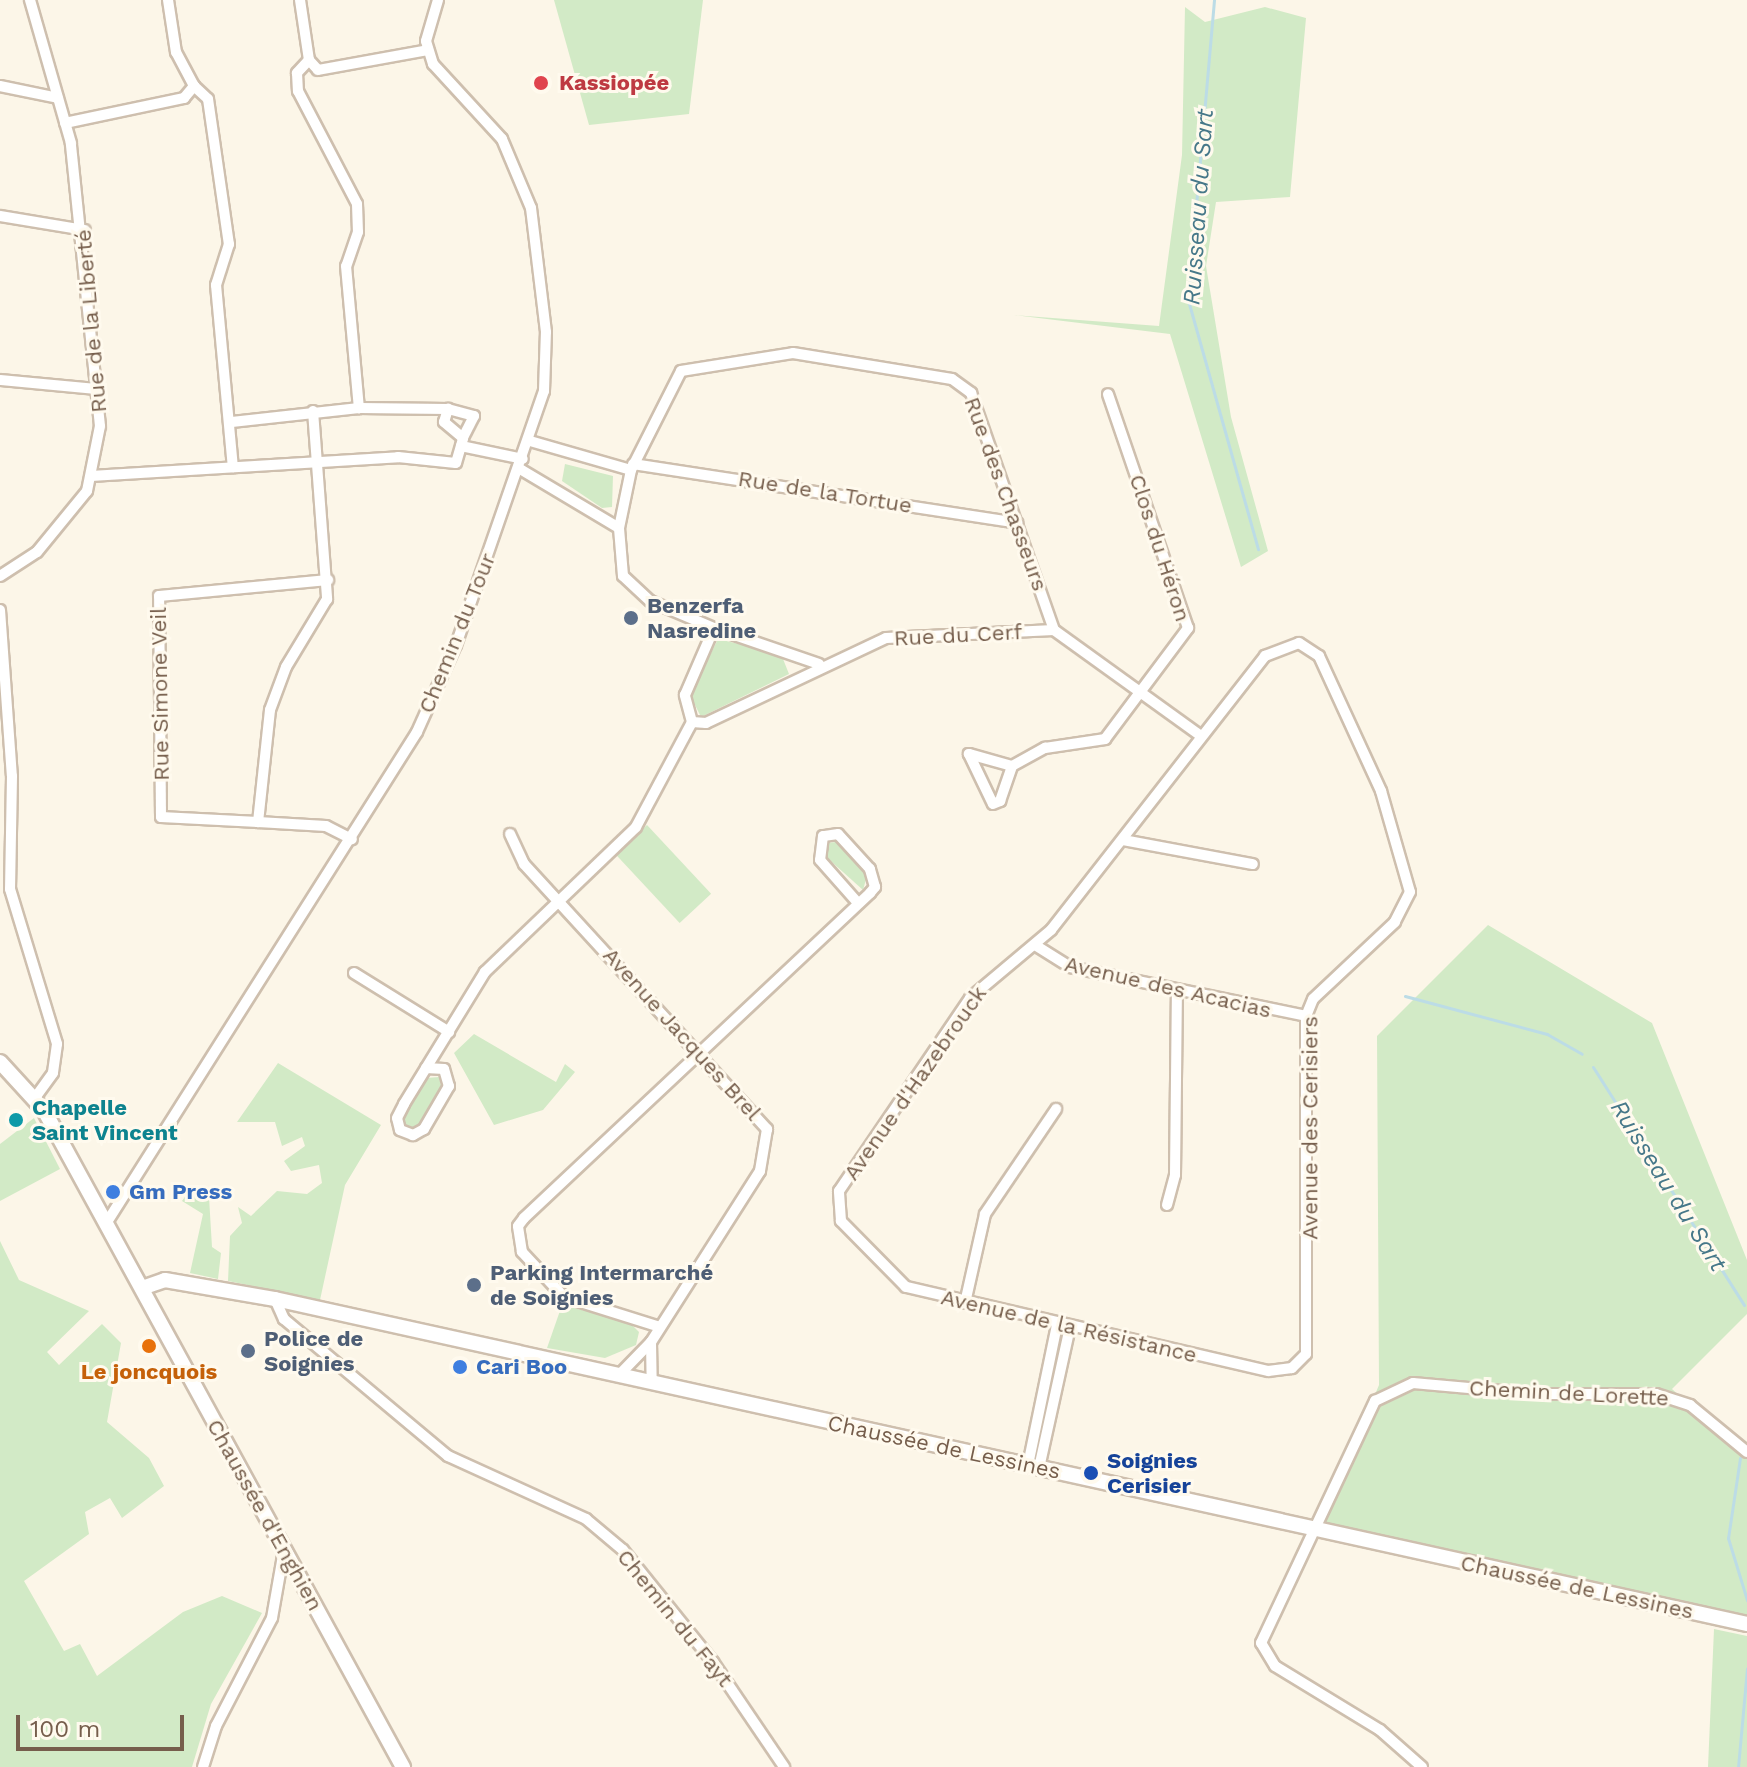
<!DOCTYPE html>
<html>
<head>
<meta charset="utf-8">
<style>
  body { margin:0 }
  #map { position:relative; width:1747px; height:1767px; overflow:hidden; background:#fcf6e8; font-family:"Work Sans",sans-serif }
  div>[style] { position:absolute }
  [style*='--x'] { left:calc(var(--x)*1px); top:calc(var(--y)*1px); width:calc(var(--w)*1px); rotate:calc(var(--a)*1deg) }
  .green>* { inset:0; background:#d2eac6; transform-origin:0 0 }
  .stream>* { height:3px; margin:-1.5px; padding:0 1.5px; transform-origin:1.5px; border-radius:1.5px; background:#bcdce6 }
  .roads { filter:drop-shadow(2px 0 #cebfae) drop-shadow(-2px 0 #cebfae) drop-shadow(0 2px #cebfae) drop-shadow(0 -2px #cebfae) }
  .street>* { height:10px; margin:-5px; padding:0 5px; transform-origin:5px; border-radius:5px; background:#fff }
  .secondary>* { height:14px; margin:-7px; padding:0 7px; transform-origin:7px; border-radius:7px; background:#fff }
  .dots>* { width:22px; height:22px; translate:-50% -50%; box-sizing:border-box; border:4px solid #fffaee; border-radius:50% }
  span { translate:-50% -50%; white-space:nowrap; text-align:center; line-height:1.15; -webkit-text-stroke:6px #fffaee; paint-order:stroke }
  .health-label { font-size:22px; color:#be3a42; font-weight:700 }
  .left { translate:0 -50%; text-align:left }
  .street-label { font-size:22px; color:#765e4c }
  .service-label { font-size:22px; color:#4e5e75; font-weight:700 }
  .culture-label { font-size:22px; color:#0d838f; font-weight:700 }
  .shop-label { font-size:22px; color:#366cbe; font-weight:700 }
  .food-label { font-size:22px; color:#c56008; font-weight:700 }
  .transit-label { font-size:22px; color:#164399; font-weight:700 }
  .water-label { font-size:24px; color:#467889; font-style:italic }
  .scale { position:absolute; left:16px; top:1715px; width:168px; height:36px; box-sizing:border-box; border:4px solid #765e4c; border-top:0; padding-left:10px; font-size:24px; line-height:28px; white-space:nowrap; color:#765e4c; -webkit-text-stroke:6px #fffaee; paint-order:stroke }
</style>
</head>
<body>
<div id="map">
  <div class="green">
    <i style="clip-path:polygon(554px 0,703px 0,689px 114px,589px 125px)"></i>
    <i style="clip-path:polygon(1185px 7px,1205px 22px,1265px 7px,1306px 18px,1290px 197px,1216px 202px,1206px 266px,1231px 417px,1268px 551px,1241px 567px,1170px 334px,1014px 315px,1159px 326px,1182px 155px)"></i>
    <i style="clip-path:polygon(565px 464px,613px 476px,612px 507px,602px 508px,562px 481px)"></i>
    <i style="clip-path:polygon(718px 639px,781px 654px,789px 674px,701px 717px,690px 695px)"></i>
    <i style="left:647px;top:825px;width:94px;height:43px;rotate:47deg"></i>
    <i style="clip-path:polygon(836px 842px,867px 876px,863px 890px,824px 855px,826px 843px)"></i>
    <i style="clip-path:polygon(1488px 925px,1652px 1023px,1747px 1260px,1747px 1314px,1672px 1389px,1747px 1456px,1747px 1618px,1321px 1524px,1379px 1385px,1377px 1036px)"></i>
    <i style="clip-path:polygon(474px 1034px,556px 1082px,565px 1064px,575px 1072px,543px 1110px,494px 1125px,454px 1053px)"></i>
    <i style="clip-path:polygon(278px 1063px,381px 1125px,345px 1185px,320px 1300px,228px 1281px,230px 1236px,242px 1223px,238px 1207px,251px 1216px,277px 1191px,307px 1194px,322px 1183px,319px 1165px,291px 1171px,284px 1161px,305px 1146px,302px 1137px,282px 1146px,275px 1122px,237px 1122px)"></i>
    <i style="clip-path:polygon(439px 1077px,442px 1089px,418px 1126px,407px 1128px,402px 1115px,426px 1078px)"></i>
    <i style="clip-path:polygon(34px 1118px,60px 1169px,0 1201px,0 1144px)"></i>
    <i style="clip-path:polygon(191px 1188px,209px 1197px,212px 1247px,221px 1253px,218px 1279px,190px 1273px,203px 1214px,182px 1201px)"></i>
    <i style="clip-path:polygon(0 1241px,19px 1280px,89px 1311px,47px 1352px,59px 1365px,102px 1324px,121px 1343px,107px 1422px,149px 1458px,164px 1486px,122px 1518px,110px 1498px,85px 1512px,89px 1534px,24px 1581px,64px 1651px,80px 1644px,97px 1676px,183px 1612px,222px 1596px,262px 1613px,211px 1704px,192px 1767px,0 1767px)"></i>
    <i style="clip-path:polygon(562px 1305px,629px 1322px,639px 1332px,636px 1345px,605px 1358px,547px 1348px)"></i>
    <i style="clip-path:polygon(1714px 1629px,1747px 1636px,1747px 1767px,1708px 1767px)"></i>
  </div>
  <div class="stream">
    <i style="--x:1214;--y:0;--w:301;--a:95"></i>
    <i style="--x:1188;--y:300;--w:259;--a:74.3"></i>
    <i style="--x:1405;--y:996;--w:147;--a:15"></i>
    <i style="--x:1547;--y:1034;--w:40;--a:29.7"></i>
    <i style="--x:1593;--y:1067;--w:282;--a:57.6"></i>
    <i style="--x:1740;--y:1458;--w:81;--a:98.5"></i>
    <i style="--x:1728;--y:1538;--w:65;--a:73"></i>
    <i style="--x:1738;--y:1767;--w:99;--a:-84.8"></i>
  </div>
  <div class="roads">
    <div class="street">
      <i style="--x:168;--y:0;--w:53;--a:81.3"></i>
      <i style="--x:176;--y:52;--w:38;--a:62"></i>
      <i style="--x:300;--y:0;--w:61;--a:81.5"></i>
      <i style="--x:309;--y:60;--w:18;--a:133"></i>
      <i style="--x:297;--y:73;--w:18;--a:87"></i>
      <i style="--x:298;--y:91;--w:127;--a:62.4"></i>
      <i style="--x:357;--y:204;--w:28;--a:88"></i>
      <i style="--x:358;--y:232;--w:36;--a:109"></i>
      <i style="--x:346;--y:266;--w:143;--a:84.8"></i>
      <i style="--x:309;--y:60;--w:13;--a:48"></i>
      <i style="--x:318;--y:70;--w:112;--a:-10.3"></i>
      <i style="--x:0;--y:86;--w:59;--a:11.7"></i>
      <i style="--x:65;--y:123;--w:122;--a:-11.9"></i>
      <i style="--x:184;--y:98;--w:16;--a:-50"></i>
      <i style="--x:194;--y:86;--w:19;--a:43"></i>
      <i style="--x:208;--y:99;--w:147;--a:81.8"></i>
      <i style="--x:229;--y:244;--w:43;--a:107.6"></i>
      <i style="--x:216;--y:285;--w:183;--a:84.7"></i>
      <i style="--x:0;--y:216;--w:86;--a:9.4"></i>
      <i style="--x:0;--y:380;--w:97;--a:5.3"></i>
      <i style="--x:448;--y:409;--w:27;--a:15"></i>
      <i style="--x:474;--y:416;--w:25;--a:117"></i>
      <i style="--x:313;--y:411;--w:189;--a:85.7"></i>
      <i style="--x:327;--y:599;--w:79;--a:121.1"></i>
      <i style="--x:286;--y:667;--w:46;--a:110.4"></i>
      <i style="--x:270;--y:710;--w:113;--a:96.1"></i>
      <i style="--x:258;--y:822;--w:68;--a:3.4"></i>
      <i style="--x:326;--y:826;--w:29;--a:27"></i>
      <i style="--x:530;--y:441;--w:105;--a:16"></i>
      <i style="--x:461;--y:446;--w:63;--a:11.8"></i>
      <i style="--x:633;--y:464;--w:389;--a:8.7"></i>
      <i style="--x:520;--y:469;--w:115;--a:30.8"></i>
      <i style="--x:91;--y:476;--w:308;--a:-3.5"></i>
      <i style="--x:398;--y:457;--w:58;--a:5.9"></i>
      <i style="--x:456;--y:463;--w:26;--a:-74"></i>
      <i style="--x:463;--y:438;--w:25;--a:-140"></i>
      <i style="--x:444;--y:422;--w:14;--a:-73"></i>
      <i style="--x:448;--y:409;--w:89;--a:-179.4"></i>
      <i style="--x:359;--y:408;--w:128;--a:173.7"></i>
      <i style="--x:0;--y:576;--w:44;--a:-33"></i>
      <i style="--x:37;--y:552;--w:79;--a:-50.7"></i>
      <i style="--x:87;--y:491;--w:66;--a:-78.7"></i>
      <i style="--x:100;--y:426;--w:284;--a:-95.9"></i>
      <i style="--x:71;--y:143;--w:149;--a:-106"></i>
      <i style="--x:0;--y:610;--w:166;--a:85.9"></i>
      <i style="--x:12;--y:776;--w:113;--a:91"></i>
      <i style="--x:10;--y:889;--w:162;--a:73.1"></i>
      <i style="--x:57;--y:1044;--w:29;--a:98"></i>
      <i style="--x:53;--y:1073;--w:31;--a:126"></i>
      <i style="--x:714;--y:628;--w:69;--a:-157.1"></i>
      <i style="--x:650;--y:601;--w:37;--a:-137"></i>
      <i style="--x:623;--y:576;--w:48;--a:-94.8"></i>
      <i style="--x:619;--y:528;--w:59;--a:-78.3"></i>
      <i style="--x:631;--y:470;--w:111;--a:-63.2"></i>
      <i style="--x:681;--y:371;--w:113;--a:-9.1"></i>
      <i style="--x:793;--y:353;--w:161;--a:9.3"></i>
      <i style="--x:952;--y:379;--w:24;--a:36"></i>
      <i style="--x:971;--y:393;--w:251;--a:70.7"></i>
      <i style="--x:1054;--y:630;--w:181;--a:35.8"></i>
      <i style="--x:1299;--y:643;--w:24;--a:33"></i>
      <i style="--x:1319;--y:656;--w:149;--a:65.3"></i>
      <i style="--x:1381;--y:791;--w:105;--a:74"></i>
      <i style="--x:1410;--y:892;--w:34;--a:117"></i>
      <i style="--x:1395;--y:922;--w:112;--a:136.8"></i>
      <i style="--x:1313;--y:999;--w:18;--a:112"></i>
      <i style="--x:1306;--y:1016;--w:338;--a:90"></i>
      <i style="--x:1306;--y:1354;--w:20;--a:135"></i>
      <i style="--x:1292;--y:1368;--w:24;--a:173"></i>
      <i style="--x:1268;--y:1371;--w:372;--a:-166.9"></i>
      <i style="--x:906;--y:1287;--w:93;--a:-134.6"></i>
      <i style="--x:841;--y:1221;--w:30;--a:-94"></i>
      <i style="--x:839;--y:1191;--w:233;--a:-55.8"></i>
      <i style="--x:970;--y:998;--w:106;--a:-40"></i>
      <i style="--x:1051;--y:930;--w:348;--a:-52"></i>
      <i style="--x:1265;--y:656;--w:36;--a:-21"></i>
      <i style="--x:692;--y:722;--w:14;--a:4"></i>
      <i style="--x:706;--y:723;--w:199;--a:-25.3"></i>
      <i style="--x:886;--y:638;--w:168;--a:-2.7"></i>
      <i style="--x:692;--y:722;--w:28;--a:-105"></i>
      <i style="--x:685;--y:695;--w:73;--a:-66.6"></i>
      <i style="--x:714;--y:628;--w:111;--a:18.9"></i>
      <i style="--x:1012;--y:766;--w:45;--a:-164.4"></i>
      <i style="--x:969;--y:754;--w:55;--a:64.4"></i>
      <i style="--x:993;--y:804;--w:8;--a:-23"></i>
      <i style="--x:1000;--y:801;--w:37;--a:-71"></i>
      <i style="--x:1012;--y:766;--w:38;--a:-29"></i>
      <i style="--x:1045;--y:748;--w:61;--a:-8.5"></i>
      <i style="--x:1105;--y:739;--w:139;--a:-53.2"></i>
      <i style="--x:1188;--y:628;--w:247;--a:-108.9"></i>
      <i style="--x:258;--y:822;--w:97;--a:-177"></i>
      <i style="--x:161;--y:817;--w:221;--a:-90.5"></i>
      <i style="--x:159;--y:596;--w:170;--a:-5.4"></i>
      <i style="--x:510;--y:834;--w:33;--a:65"></i>
      <i style="--x:524;--y:864;--w:360;--a:47.5"></i>
      <i style="--x:767;--y:1129;--w:43;--a:99.5"></i>
      <i style="--x:760;--y:1171;--w:203;--a:122.5"></i>
      <i style="--x:651;--y:1342;--w:46;--a:134.1"></i>
      <i style="--x:1123;--y:840;--w:132;--a:10.5"></i>
      <i style="--x:1035;--y:945;--w:41;--a:32.2"></i>
      <i style="--x:1070;--y:967;--w:241;--a:11.7"></i>
      <i style="--x:354;--y:973;--w:112;--a:31.8"></i>
      <i style="--x:426;--y:1068;--w:18;--a:3"></i>
      <i style="--x:444;--y:1069;--w:18;--a:74"></i>
      <i style="--x:449;--y:1086;--w:50;--a:120.2"></i>
      <i style="--x:424;--y:1129;--w:13;--a:151"></i>
      <i style="--x:413;--y:1135;--w:14;--a:-159"></i>
      <i style="--x:400;--y:1130;--w:12;--a:-104"></i>
      <i style="--x:397;--y:1118;--w:16;--a:-63"></i>
      <i style="--x:404;--y:1104;--w:155;--a:-58.5"></i>
      <i style="--x:485;--y:972;--w:209;--a:-43.8"></i>
      <i style="--x:636;--y:827;--w:119;--a:-61.9"></i>
      <i style="--x:1167;--y:1205;--w:31;--a:-75"></i>
      <i style="--x:1175;--y:1175;--w:183;--a:-89.4"></i>
      <i style="--x:107;--y:1222;--w:580;--a:-57.68"></i>
      <i style="--x:417;--y:732;--w:95;--a:-65.9"></i>
      <i style="--x:456;--y:645;--w:269;--a:-70.9"></i>
      <i style="--x:544;--y:391;--w:59;--a:-88.1"></i>
      <i style="--x:546;--y:332;--w:125;--a:-96.9"></i>
      <i style="--x:531;--y:208;--w:75;--a:-112.8"></i>
      <i style="--x:502;--y:139;--w:102;--a:-132.6"></i>
      <i style="--x:433;--y:64;--w:24;--a:-107"></i>
      <i style="--x:426;--y:41;--w:43;--a:-73.7"></i>
      <i style="--x:275;--y:1299;--w:22;--a:66"></i>
      <i style="--x:284;--y:1319;--w:214;--a:39.9"></i>
      <i style="--x:448;--y:1456;--w:152;--a:24.5"></i>
      <i style="--x:586;--y:1519;--w:48;--a:40"></i>
      <i style="--x:623;--y:1550;--w:144;--a:51.2"></i>
      <i style="--x:713;--y:1662;--w:127;--a:55.9"></i>
      <i style="--x:965;--y:1303;--w:91;--a:-77.3"></i>
      <i style="--x:985;--y:1214;--w:127;--a:-55.9"></i>
      <i style="--x:660;--y:1327;--w:101;--a:-162.6"></i>
      <i style="--x:564;--y:1297;--w:62;--a:-133"></i>
      <i style="--x:522;--y:1252;--w:26;--a:-99"></i>
      <i style="--x:518;--y:1226;--w:10;--a:-53"></i>
      <i style="--x:524;--y:1218;--w:475;--a:-43.2"></i>
      <i style="--x:870;--y:893;--w:8;--a:-50"></i>
      <i style="--x:875;--y:887;--w:19;--a:-106"></i>
      <i style="--x:870;--y:869;--w:47;--a:-132.4"></i>
      <i style="--x:838;--y:834;--w:15;--a:172"></i>
      <i style="--x:823;--y:836;--w:24;--a:97"></i>
      <i style="--x:820;--y:860;--w:57;--a:48.5"></i>
      <i style="--x:651;--y:1342;--w:39;--a:89"></i>
      <i style="--x:1028;--y:1465;--w:143;--a:-78.3"></i>
      <i style="--x:1039;--y:1468;--w:144;--a:-77.6"></i>
      <i style="--x:203;--y:1767;--w:43;--a:-72.4"></i>
      <i style="--x:216;--y:1726;--w:122;--a:-62.6"></i>
      <i style="--x:272;--y:1618;--w:69;--a:-80"></i>
      <i style="--x:1422;--y:1767;--w:56;--a:-138.6"></i>
      <i style="--x:1380;--y:1730;--w:123;--a:-148.6"></i>
      <i style="--x:1275;--y:1666;--w:27;--a:-121"></i>
      <i style="--x:1261;--y:1643;--w:268;--a:-64.8"></i>
      <i style="--x:1375;--y:1401;--w:42;--a:-25.3"></i>
      <i style="--x:1413;--y:1383;--w:123;--a:5.1"></i>
      <i style="--x:1536;--y:1394;--w:120;--a:0"></i>
      <i style="--x:1656;--y:1394;--w:36;--a:18"></i>
      <i style="--x:1690;--y:1405;--w:74;--a:39.5"></i>
    </div>
    <div class="secondary">
      <i style="--x:0;--y:1062;--w:65;--a:47.5"></i>
      <i style="--x:44;--y:1110;--w:749;--a:61.35"></i>
      <i style="--x:142;--y:1288;--w:24;--a:-19"></i>
      <i style="--x:165;--y:1280;--w:112;--a:9.8"></i>
      <i style="--x:275;--y:1299;--w:1507;--a:12.45"></i>
    </div>
  </div>
  <div class="dots">
    <i style="left:541px;top:83px;background:#e0444e"></i>
    <i style="left:631px;top:618px;background:#5c6f8a"></i>
    <i style="left:16px;top:1120px;background:#0f9aa8"></i>
    <i style="left:113px;top:1192px;background:#3f7fe0"></i>
    <i style="left:474px;top:1285px;background:#5c6f8a"></i>
    <i style="left:149px;top:1346px;background:#e8710a"></i>
    <i style="left:248px;top:1351px;background:#5c6f8a"></i>
    <i style="left:460px;top:1367px;background:#3f7fe0"></i>
    <i style="left:1091px;top:1473px;background:#1a4fb4"></i>
  </div>
  <div class="health-label">
    <span class="left" style="left:559px;top:83px">Kassiopée</span>
  </div>
  <div class="street-label">
    <span style="left:91px;top:321px;rotate:-95deg">Rue de la Liberté</span>
    <span style="left:825px;top:492px;rotate:9deg">Rue de la Tortue</span>
    <span style="left:1006px;top:494px;rotate:70deg">Rue des Chasseurs</span>
    <span style="left:1160px;top:548px;rotate:72deg">Clos du Héron</span>
    <span style="left:457px;top:633px;rotate:-68deg">Chemin du Tour</span>
    <span style="left:958px;top:635px;rotate:-3deg">Rue du Cerf</span>
    <span style="left:160px;top:694px;rotate:-91deg">Rue Simone Veil</span>
    <span style="left:1168px;top:987px;rotate:13deg">Avenue des Acacias</span>
    <span style="left:682px;top:1034px;rotate:48deg">Avenue Jacques Brel</span>
    <span style="left:915px;top:1083px;rotate:-55deg">Avenue d'Hazebrouck</span>
    <span style="left:1310px;top:1128px;rotate:-90deg">Avenue des Cerisiers</span>
    <span style="left:1069px;top:1326px;rotate:13deg">Avenue de la Résistance</span>
    <span style="left:1569px;top:1393px;rotate:3deg">Chemin de Lorette</span>
    <span style="left:944px;top:1447px;rotate:12deg">Chaussée de Lessines</span>
    <span style="left:265px;top:1515px;rotate:61deg">Chaussée d'Enghien</span>
    <span style="left:1577px;top:1587px;rotate:12deg">Chaussée de Lessines</span>
    <span style="left:675px;top:1618px;rotate:51deg">Chemin du Fayt</span>
  </div>
  <div class="service-label">
    <span class="left" style="left:647px;top:618px">Benzerfa<br>Nasredine</span>
    <span class="left" style="left:490px;top:1285px">Parking Intermarché<br>de Soignies</span>
    <span class="left" style="left:264px;top:1351px">Police de<br>Soignies</span>
  </div>
  <div class="culture-label">
    <span class="left" style="left:32px;top:1120px">Chapelle<br>Saint Vincent</span>
  </div>
  <div class="shop-label">
    <span class="left" style="left:129px;top:1192px">Gm Press</span>
    <span class="left" style="left:476px;top:1367px">Cari Boo</span>
  </div>
  <div class="food-label">
    <span style="left:149px;top:1372px">Le joncquois</span>
  </div>
  <div class="transit-label">
    <span class="left" style="left:1107px;top:1473px">Soignies<br>Cerisier</span>
  </div>
  <div class="water-label">
    <span style="left:1199px;top:207px;rotate:-86deg">Ruisseau du Sart</span>
    <span style="left:1668px;top:1186px;rotate:58deg">Ruisseau du Sart</span>
  </div>
  <div class="scale">100 m</div>
</div>
</body>
</html>
